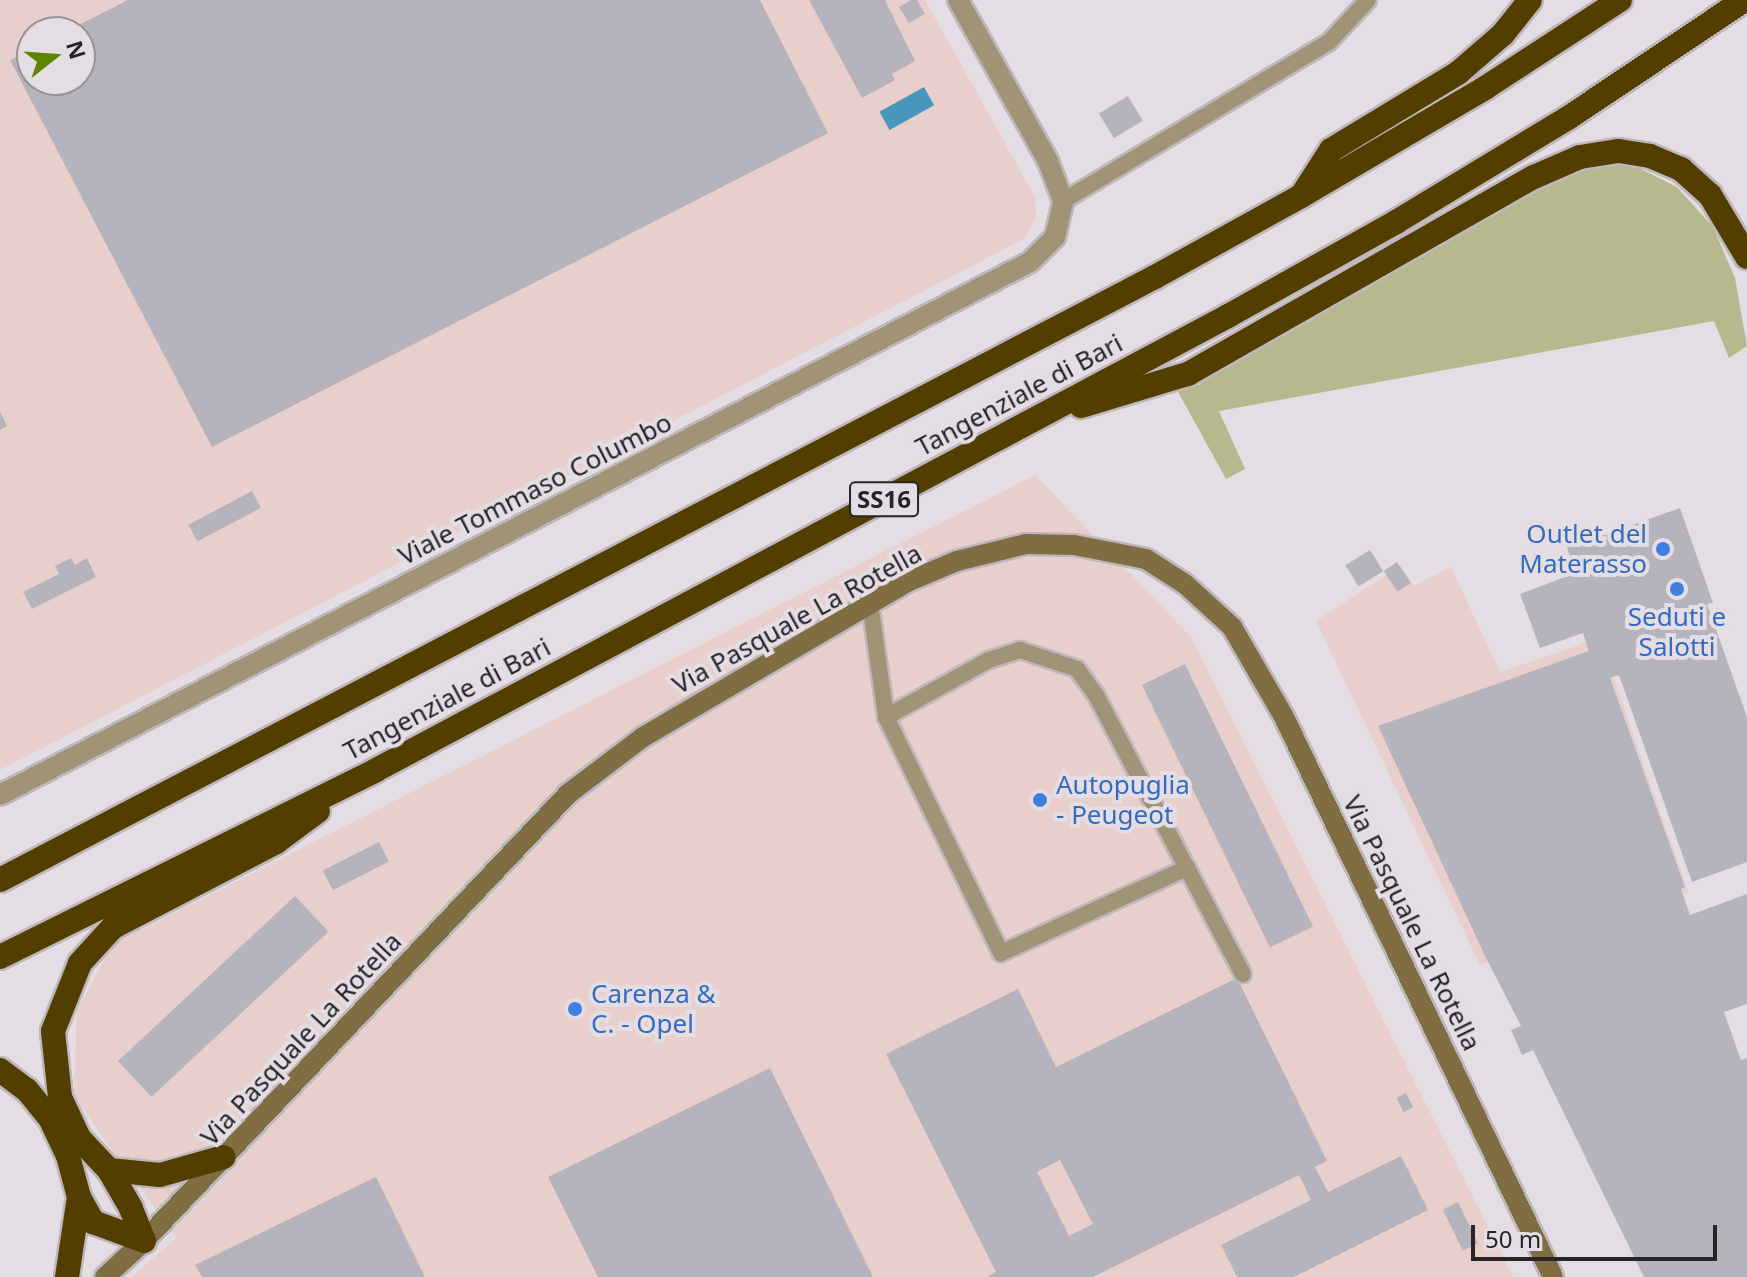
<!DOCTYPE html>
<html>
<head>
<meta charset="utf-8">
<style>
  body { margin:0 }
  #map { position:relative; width:1747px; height:1277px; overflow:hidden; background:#e4dde3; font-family:"Noto Sans",sans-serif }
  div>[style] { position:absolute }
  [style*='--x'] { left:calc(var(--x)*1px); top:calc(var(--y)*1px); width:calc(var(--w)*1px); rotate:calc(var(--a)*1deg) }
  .industrial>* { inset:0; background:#e9cfcc }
  .green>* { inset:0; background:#b6b98e }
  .water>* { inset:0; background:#4797bd; transform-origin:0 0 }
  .building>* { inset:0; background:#b5b4bc; transform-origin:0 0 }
  .roads { filter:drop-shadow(2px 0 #beb8bd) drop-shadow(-2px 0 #beb8bd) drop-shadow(0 2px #beb8bd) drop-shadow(0 -2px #beb8bd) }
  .lane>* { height:16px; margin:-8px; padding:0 8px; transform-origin:8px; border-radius:8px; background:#a09376 }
  .street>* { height:20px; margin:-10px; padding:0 10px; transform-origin:10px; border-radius:10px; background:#a09376 }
  .secondary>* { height:20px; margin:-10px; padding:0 10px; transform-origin:10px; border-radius:10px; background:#806e42 }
  .highway>* { height:24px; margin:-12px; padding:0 12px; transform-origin:12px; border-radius:12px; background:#533e00 }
  .dots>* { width:22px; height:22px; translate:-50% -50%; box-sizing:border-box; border:4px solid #e4dde3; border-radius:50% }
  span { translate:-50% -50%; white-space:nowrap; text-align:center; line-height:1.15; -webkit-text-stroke:8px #e4dde3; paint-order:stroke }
  .shield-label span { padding:2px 6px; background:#e4dde3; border:2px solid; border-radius:6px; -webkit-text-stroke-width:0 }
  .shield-label { font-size:24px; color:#262426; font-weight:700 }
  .street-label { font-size:26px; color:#262426 }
  .shop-label { font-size:26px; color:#366cbe }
  .right { translate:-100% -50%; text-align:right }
  .left { translate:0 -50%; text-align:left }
  .north { position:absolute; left:16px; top:16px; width:80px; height:80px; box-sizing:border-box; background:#e4dde3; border:2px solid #989397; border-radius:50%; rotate:73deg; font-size:22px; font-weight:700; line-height:32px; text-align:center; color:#262426 }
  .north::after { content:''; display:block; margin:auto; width:28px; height:36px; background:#5f8404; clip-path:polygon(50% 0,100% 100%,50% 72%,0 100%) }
  .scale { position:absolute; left:1471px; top:1225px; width:246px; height:36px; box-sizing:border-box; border:4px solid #262426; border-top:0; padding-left:10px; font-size:24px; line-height:28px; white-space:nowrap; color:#262426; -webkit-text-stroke:6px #e4dde3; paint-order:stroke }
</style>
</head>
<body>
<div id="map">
  <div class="industrial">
    <i style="clip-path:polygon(evenodd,0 0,925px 0,1035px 197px,1036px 218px,1024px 239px,0 770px,0 0,32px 32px,80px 32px,80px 80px,32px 80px,32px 32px)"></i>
    <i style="clip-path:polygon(1035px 475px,1191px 637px,1513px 1277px,132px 1277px,177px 1237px,109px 1147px,74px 1095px,77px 1010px,113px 944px)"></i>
    <i style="clip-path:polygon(1400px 566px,1414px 586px,1451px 567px,1500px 672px,1600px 638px,1688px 892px,1480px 965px,1316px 621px)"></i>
  </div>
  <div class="green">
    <i style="clip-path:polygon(1610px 164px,1637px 167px,1677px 187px,1713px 227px,1735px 278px,1747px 346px,1729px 358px,1714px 321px,1219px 411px,1245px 469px,1226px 479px,1177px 390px,1557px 175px)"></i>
  </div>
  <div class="water">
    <i style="left:924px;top:87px;width:21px;height:51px;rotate:61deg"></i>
  </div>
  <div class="building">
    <i style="clip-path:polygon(128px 0,760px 0,828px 133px,212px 447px,10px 60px,32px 49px,32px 80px,80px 80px,80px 32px,65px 32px)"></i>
    <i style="clip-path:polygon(809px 0,885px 0,915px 61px,892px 74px,895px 80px,862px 98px)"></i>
    <i style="clip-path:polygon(911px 0,917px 0,925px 14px,909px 23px,899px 7px)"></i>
    <i style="left:1128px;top:96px;width:29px;height:34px;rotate:59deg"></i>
    <i style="clip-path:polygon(0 411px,7px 426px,0 430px)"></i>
    <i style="left:252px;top:491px;width:19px;height:72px;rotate:62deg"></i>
    <i style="clip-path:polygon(1680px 508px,1713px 603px,1707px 604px,1747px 717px,1747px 862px,1692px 882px,1619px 675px,1610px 678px,1685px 887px,1681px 889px,1690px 915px,1747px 894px,1747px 1004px,1724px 1012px,1741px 1060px,1747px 1058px,1747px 1277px,1644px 1277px,1533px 1050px,1522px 1055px,1511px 1030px,1521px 1026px,1486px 958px,1378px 726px,1589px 651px,1583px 633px,1540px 648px,1520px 594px,1576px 573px,1567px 548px)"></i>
    <i style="left:1370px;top:550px;width:25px;height:29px;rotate:58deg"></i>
    <i style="clip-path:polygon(71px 558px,75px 565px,87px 558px,96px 577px,32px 609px,23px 592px,59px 574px,55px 566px)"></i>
    <i style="left:1397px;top:562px;width:25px;height:16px;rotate:56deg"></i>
    <i style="left:1185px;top:664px;width:292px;height:48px;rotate:64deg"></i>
    <i style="left:379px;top:842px;width:22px;height:63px;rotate:63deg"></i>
    <i style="left:295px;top:896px;width:49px;height:242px;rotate:47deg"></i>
    <i style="clip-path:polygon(evenodd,1237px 978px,1327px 1161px,1315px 1167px,1328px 1192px,1401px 1156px,1428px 1210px,1294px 1277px,1237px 1277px,1221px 1245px,1311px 1200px,1299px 1175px,1093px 1277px,987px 1277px,996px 1272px,886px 1054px,1018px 989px,1056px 1067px,1237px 978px,1060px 1160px,1093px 1224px,1069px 1236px,1037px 1172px,1060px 1160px)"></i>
    <i style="clip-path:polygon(770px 1068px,873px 1277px,598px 1277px,548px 1177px)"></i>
    <i style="left:1406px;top:1093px;width:16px;height:11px;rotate:63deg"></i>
    <i style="clip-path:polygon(376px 1177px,425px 1277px,202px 1277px,195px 1265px)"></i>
    <i style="left:1458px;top:1202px;width:46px;height:17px;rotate:64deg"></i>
  </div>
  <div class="roads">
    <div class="lane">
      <i style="--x:1063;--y:201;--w:310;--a:-30.9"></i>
      <i style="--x:1329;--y:42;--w:57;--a:-47.1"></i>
      <i style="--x:870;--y:603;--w:115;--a:82"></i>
      <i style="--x:886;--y:717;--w:263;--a:64"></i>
      <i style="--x:1001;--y:953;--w:205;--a:-24.6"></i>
      <i style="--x:1187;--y:868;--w:120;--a:62.2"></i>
      <i style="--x:886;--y:717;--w:118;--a:-29"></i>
      <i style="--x:989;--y:660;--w:33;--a:-18"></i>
      <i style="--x:1020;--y:650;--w:60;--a:18.4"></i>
      <i style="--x:1077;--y:669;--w:32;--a:54"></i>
      <i style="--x:1096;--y:695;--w:195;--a:62.3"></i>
    </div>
    <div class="street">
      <i style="--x:0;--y:795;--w:1160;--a:-27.36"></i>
      <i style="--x:1030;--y:262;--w:35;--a:-45"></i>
      <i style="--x:1055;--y:237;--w:37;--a:-77"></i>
      <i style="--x:1063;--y:201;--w:43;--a:-110.6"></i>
      <i style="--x:1048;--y:161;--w:184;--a:-119.2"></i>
    </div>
    <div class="secondary">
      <i style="--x:105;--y:1277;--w:53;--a:-42.7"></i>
      <i style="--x:144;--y:1241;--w:616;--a:-46.51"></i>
      <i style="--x:568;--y:794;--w:94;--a:-37.2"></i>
      <i style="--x:643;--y:737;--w:306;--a:-30.4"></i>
      <i style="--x:907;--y:582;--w:54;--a:-22.8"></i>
      <i style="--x:957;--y:561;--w:71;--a:-13.8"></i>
      <i style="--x:1026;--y:544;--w:48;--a:1.2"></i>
      <i style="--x:1074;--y:545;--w:73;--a:11"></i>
      <i style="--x:1146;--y:559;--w:46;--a:32.7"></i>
      <i style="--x:1185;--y:584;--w:64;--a:42.5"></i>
      <i style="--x:1232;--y:627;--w:104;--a:60"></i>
      <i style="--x:1284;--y:717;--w:621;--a:64.34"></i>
    </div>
    <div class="highway">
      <i style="--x:1304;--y:192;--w:50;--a:-57.3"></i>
      <i style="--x:1331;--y:150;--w:149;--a:-31.2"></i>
      <i style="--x:1458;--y:73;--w:60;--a:-40.9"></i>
      <i style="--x:1503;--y:34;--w:43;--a:-51.5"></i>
      <i style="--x:1081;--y:406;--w:112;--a:-16.7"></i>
      <i style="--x:1188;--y:374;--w:398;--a:-29.7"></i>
      <i style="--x:1534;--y:177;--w:50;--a:-23.5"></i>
      <i style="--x:1580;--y:157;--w:39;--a:-9"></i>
      <i style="--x:1619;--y:151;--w:31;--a:9"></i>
      <i style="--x:1650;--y:156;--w:34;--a:23"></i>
      <i style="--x:1681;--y:169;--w:39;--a:42"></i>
      <i style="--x:1710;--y:195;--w:72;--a:59.2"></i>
      <i style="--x:0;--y:880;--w:1303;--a:-27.57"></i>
      <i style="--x:1155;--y:277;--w:167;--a:-29"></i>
      <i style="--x:1301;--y:196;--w:213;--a:-30.4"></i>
      <i style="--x:1485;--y:88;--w:161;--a:-33.1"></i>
      <i style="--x:0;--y:957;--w:420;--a:-26.4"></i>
      <i style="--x:376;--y:770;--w:965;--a:-28.05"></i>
      <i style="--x:1228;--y:316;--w:193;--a:-29.2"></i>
      <i style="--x:1396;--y:222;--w:201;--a:-31.2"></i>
      <i style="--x:1568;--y:118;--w:212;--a:-33.8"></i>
      <i style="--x:0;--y:1070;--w:34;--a:37"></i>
      <i style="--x:27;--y:1090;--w:36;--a:51"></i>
      <i style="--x:50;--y:1118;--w:42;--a:64.7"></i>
      <i style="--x:68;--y:1156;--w:42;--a:75"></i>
      <i style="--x:79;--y:1197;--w:29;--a:61"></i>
      <i style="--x:93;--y:1222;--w:54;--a:20.4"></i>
      <i style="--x:109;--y:1170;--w:51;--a:5.6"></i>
      <i style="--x:160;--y:1175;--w:66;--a:-15.7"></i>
      <i style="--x:144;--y:1241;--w:35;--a:-112"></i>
      <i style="--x:131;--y:1208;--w:44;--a:-120.1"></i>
      <i style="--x:109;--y:1170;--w:44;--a:-133.2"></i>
      <i style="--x:79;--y:1138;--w:45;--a:-114.9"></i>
      <i style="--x:60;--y:1097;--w:66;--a:-96.1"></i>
      <i style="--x:53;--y:1031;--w:73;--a:-68.3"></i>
      <i style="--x:80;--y:963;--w:49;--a:-47.5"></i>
      <i style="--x:113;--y:927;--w:184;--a:-27.5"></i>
      <i style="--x:276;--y:842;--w:52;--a:-36.4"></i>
      <i style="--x:67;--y:1277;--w:81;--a:-81.5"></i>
    </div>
  </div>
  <div class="dots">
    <i style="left:1663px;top:549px;background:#3f7fe0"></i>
    <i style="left:1677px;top:589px;background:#3f7fe0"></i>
    <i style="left:1040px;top:800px;background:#3f7fe0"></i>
    <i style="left:575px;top:1009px;background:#3f7fe0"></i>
  </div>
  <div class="shield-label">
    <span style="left:884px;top:499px">SS16</span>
  </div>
  <div class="street-label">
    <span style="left:1019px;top:395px;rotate:-28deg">Tangenziale di Bari</span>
    <span style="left:535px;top:489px;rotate:-27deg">Viale Tommaso Columbo</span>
    <span style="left:797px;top:619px;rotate:-29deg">Via Pasquale La Rotella</span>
    <span style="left:447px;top:699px;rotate:-28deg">Tangenziale di Bari</span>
    <span style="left:1412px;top:923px;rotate:64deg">Via Pasquale La Rotella</span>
    <span style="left:301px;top:1039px;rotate:-47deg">Via Pasquale La Rotella</span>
  </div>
  <div class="shop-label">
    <span class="right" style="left:1647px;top:549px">Outlet del<br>Materasso</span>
    <span style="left:1677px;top:632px">Seduti e<br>Salotti</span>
    <span class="left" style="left:1056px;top:800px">Autopuglia<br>- Peugeot</span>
    <span class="left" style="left:591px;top:1009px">Carenza &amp;<br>C. - Opel</span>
  </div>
  <div class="north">N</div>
  <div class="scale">50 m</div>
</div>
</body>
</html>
